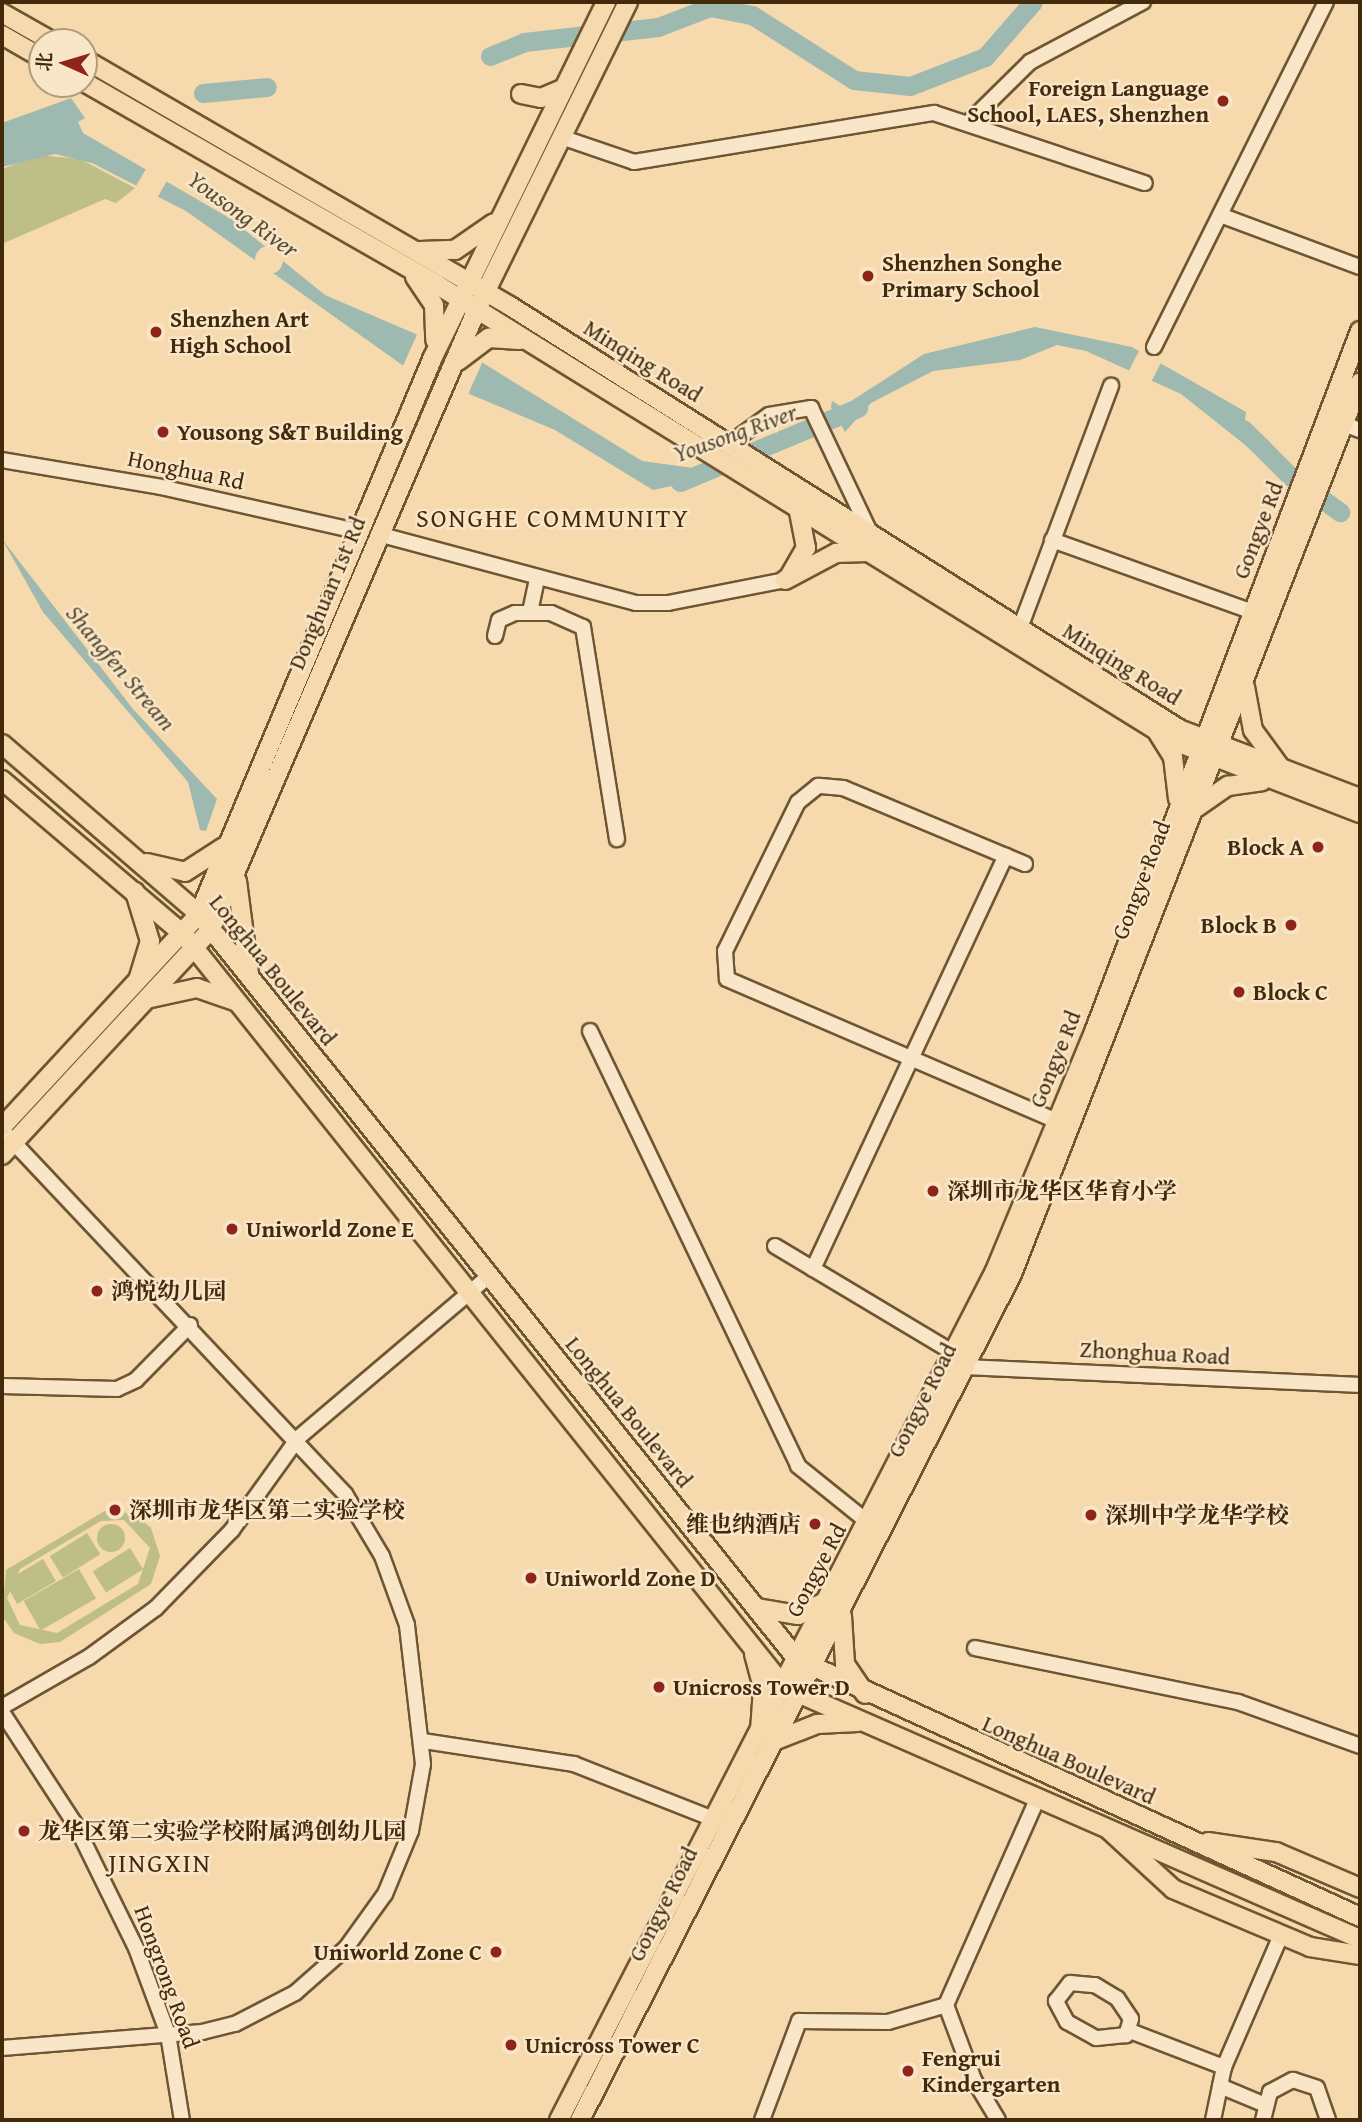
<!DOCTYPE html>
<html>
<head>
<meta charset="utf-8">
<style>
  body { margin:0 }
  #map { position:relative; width:1362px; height:2122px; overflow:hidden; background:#f6d9ac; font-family:"Gentium Book Plus","Noto Serif SC",serif }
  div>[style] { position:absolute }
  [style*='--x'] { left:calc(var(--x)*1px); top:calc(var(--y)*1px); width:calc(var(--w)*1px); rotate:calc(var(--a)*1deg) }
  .green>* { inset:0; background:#bebf88; transform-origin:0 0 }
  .round { border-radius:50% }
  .water>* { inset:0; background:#9db9b0 }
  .pier>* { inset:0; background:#f6d9ac; transform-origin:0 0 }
  .river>* { height:19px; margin:-9.5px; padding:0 9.5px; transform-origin:9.5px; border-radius:9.5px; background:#9db9b0 }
  .roads { filter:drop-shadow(2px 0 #6f5633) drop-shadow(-2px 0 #6f5633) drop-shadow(0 2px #6f5633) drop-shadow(0 -2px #6f5633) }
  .minor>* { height:14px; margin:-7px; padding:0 7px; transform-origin:7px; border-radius:7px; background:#f9e6c9 }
  .major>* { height:18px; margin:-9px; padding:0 9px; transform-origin:9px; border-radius:9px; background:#f6d9ac }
  .dots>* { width:19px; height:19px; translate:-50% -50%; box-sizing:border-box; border:4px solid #f9e6c9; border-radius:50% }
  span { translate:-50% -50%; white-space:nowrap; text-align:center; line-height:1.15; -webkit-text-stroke:5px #f9e6c9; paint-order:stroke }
  .poi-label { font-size:23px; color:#422a0b; font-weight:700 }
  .right { translate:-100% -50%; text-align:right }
  .left { translate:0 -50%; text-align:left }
  .street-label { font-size:23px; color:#422a0b }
  .water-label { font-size:24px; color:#594e34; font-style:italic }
  .quarter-label { font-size:26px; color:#422a0b; letter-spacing:2px }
  .frame { position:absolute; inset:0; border:4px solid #422a0b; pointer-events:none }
  .north { position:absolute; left:28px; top:28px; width:70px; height:70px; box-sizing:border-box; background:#f9e6c9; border:2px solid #b09b7d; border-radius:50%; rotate:274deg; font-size:19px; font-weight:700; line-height:28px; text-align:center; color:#422a0b }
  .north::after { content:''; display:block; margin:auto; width:24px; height:32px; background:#8f2418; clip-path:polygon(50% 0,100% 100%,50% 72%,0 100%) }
</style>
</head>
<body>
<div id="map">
  <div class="green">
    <i style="clip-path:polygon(39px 155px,80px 159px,135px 188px,116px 203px,105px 199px,2px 244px,2px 169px)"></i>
    <i style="clip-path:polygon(evenodd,108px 1509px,136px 1515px,151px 1528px,160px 1556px,151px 1584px,60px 1642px,40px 1644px,14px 1633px,2px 1616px,6px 1570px,108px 1509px,124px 1520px,150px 1548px,138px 1584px,57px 1633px,20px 1625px,7px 1598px,20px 1569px,101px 1521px,124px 1520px)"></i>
    <i class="round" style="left:97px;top:1524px;width:28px;height:28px"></i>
    <i style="left:87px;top:1533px;width:25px;height:44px;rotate:58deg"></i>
    <i style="left:130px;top:1548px;width:25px;height:44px;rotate:58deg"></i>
    <i style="clip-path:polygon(43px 1559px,56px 1581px,17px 1604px,10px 1591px,16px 1575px)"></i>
    <i style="left:79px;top:1569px;width:34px;height:64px;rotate:60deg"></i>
  </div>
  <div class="water">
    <i style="clip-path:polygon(71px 98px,85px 118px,78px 122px,83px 133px,231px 219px,325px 295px,483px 363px,642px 461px,693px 468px,709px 478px,653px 490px,555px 430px,405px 367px,186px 211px,92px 163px,55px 154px,2px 167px,2px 123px)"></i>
    <i style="clip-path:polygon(1035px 327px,1132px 347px,1246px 412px,1245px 420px,1269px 441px,1254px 452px,1181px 394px,1086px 351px,1057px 345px,1020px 360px,933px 371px,871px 403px,845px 432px,831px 407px,832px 401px,842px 407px,924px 354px)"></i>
    <i style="clip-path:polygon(2px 539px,133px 709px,217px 799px,206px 831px,200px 830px,188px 782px,43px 612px)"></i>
  </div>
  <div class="pier">
    <i style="clip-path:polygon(149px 164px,170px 176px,157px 198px,133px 191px)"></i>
    <i class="round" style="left:255px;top:246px;width:28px;height:28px"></i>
    <i style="left:419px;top:330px;width:71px;height:43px;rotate:24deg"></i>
    <i style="left:1141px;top:347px;width:25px;height:30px;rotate:27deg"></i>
  </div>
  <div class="river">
    <i style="--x:490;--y:56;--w:37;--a:-22"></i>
    <i style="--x:524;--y:42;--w:135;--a:-6.4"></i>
    <i style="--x:658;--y:27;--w:56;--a:-21"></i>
    <i style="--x:710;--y:7;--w:43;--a:10.8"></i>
    <i style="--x:752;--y:15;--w:121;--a:32.5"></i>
    <i style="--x:854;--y:80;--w:56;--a:6.1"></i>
    <i style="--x:910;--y:86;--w:80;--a:-21.1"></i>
    <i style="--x:985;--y:57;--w:73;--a:-48.9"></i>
    <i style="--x:203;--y:93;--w:64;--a:-5.4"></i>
    <i style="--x:1243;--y:429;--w:66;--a:45"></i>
    <i style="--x:1290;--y:476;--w:62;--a:35.8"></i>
    <i style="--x:680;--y:482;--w:193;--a:-22.6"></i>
  </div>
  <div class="roads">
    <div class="minor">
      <i style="--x:969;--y:122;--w:86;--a:-44.5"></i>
      <i style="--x:1030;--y:62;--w:128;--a:-28"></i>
      <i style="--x:561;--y:137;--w:77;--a:18.9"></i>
      <i style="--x:634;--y:162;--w:304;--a:-9.3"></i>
      <i style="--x:934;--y:113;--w:222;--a:18.4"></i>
      <i style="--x:1220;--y:215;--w:149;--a:20.4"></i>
      <i style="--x:1154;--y:347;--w:385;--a:-63.5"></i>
      <i style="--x:1344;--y:424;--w:17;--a:21"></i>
      <i style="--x:729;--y:444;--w:49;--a:-35.9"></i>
      <i style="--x:769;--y:415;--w:43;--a:-9.5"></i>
      <i style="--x:811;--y:408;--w:137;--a:64.6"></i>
      <i style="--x:2;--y:460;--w:161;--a:9.6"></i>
      <i style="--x:161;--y:487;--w:204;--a:12.7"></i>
      <i style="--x:378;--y:534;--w:267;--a:15"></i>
      <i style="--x:636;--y:603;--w:32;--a:0"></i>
      <i style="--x:668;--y:603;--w:119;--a:-11.1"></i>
      <i style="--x:1052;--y:540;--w:214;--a:19.7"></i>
      <i style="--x:530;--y:612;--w:35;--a:-78"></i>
      <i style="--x:1020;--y:628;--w:259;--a:-69.4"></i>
      <i style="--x:495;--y:636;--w:16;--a:-76"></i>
      <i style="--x:499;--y:620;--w:17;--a:-24"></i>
      <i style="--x:515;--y:613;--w:36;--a:0"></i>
      <i style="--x:551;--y:613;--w:35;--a:24"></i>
      <i style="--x:583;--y:627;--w:215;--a:80.9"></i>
      <i style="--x:1025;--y:864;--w:197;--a:-157.3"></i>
      <i style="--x:843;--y:788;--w:25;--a:-175"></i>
      <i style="--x:818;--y:786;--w:26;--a:141"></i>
      <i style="--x:798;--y:802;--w:166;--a:116.1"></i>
      <i style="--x:725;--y:951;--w:28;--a:86"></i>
      <i style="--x:727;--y:979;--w:359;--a:23.3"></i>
      <i style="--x:590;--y:1031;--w:482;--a:64.4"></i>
      <i style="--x:798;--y:1466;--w:91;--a:38.8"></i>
      <i style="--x:775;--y:1246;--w:209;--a:30.9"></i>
      <i style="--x:954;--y:1353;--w:18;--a:49"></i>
      <i style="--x:966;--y:1367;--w:394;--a:2.6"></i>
      <i style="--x:813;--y:1269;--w:456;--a:-65"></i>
      <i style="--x:2;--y:1386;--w:115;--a:1.5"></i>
      <i style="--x:117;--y:1389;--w:21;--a:-25"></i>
      <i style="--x:136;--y:1380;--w:77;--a:-45.5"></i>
      <i style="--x:975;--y:1648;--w:268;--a:11.6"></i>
      <i style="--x:1238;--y:1702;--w:130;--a:19.8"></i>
      <i style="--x:2;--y:1707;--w:100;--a:-29.9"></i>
      <i style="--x:89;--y:1657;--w:83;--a:-36.2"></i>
      <i style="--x:156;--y:1608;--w:109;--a:-45.7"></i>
      <i style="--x:232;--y:1530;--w:113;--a:-54.3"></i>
      <i style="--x:298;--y:1438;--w:250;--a:-40.3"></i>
      <i style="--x:2;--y:1712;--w:134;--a:56.9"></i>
      <i style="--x:75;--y:1824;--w:138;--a:63.8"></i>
      <i style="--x:136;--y:1948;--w:92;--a:69.6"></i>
      <i style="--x:168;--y:2034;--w:87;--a:80.8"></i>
      <i style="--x:423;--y:1741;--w:153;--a:8.7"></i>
      <i style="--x:574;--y:1764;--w:153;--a:21.5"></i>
      <i style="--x:1070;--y:1983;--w:25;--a:5"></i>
      <i style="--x:1095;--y:1985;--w:26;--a:31"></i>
      <i style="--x:1117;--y:1998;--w:25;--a:56"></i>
      <i style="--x:1131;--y:2019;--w:17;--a:107"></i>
      <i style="--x:1126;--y:2035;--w:30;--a:174"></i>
      <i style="--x:1096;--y:2038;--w:33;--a:-151"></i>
      <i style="--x:1067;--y:2022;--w:24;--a:-118"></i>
      <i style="--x:1056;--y:2001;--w:23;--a:-52"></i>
      <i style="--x:1130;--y:2031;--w:101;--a:21"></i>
      <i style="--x:2;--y:2048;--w:201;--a:-4.6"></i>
      <i style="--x:202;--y:2032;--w:34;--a:-14"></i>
      <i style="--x:235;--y:2024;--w:68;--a:-27.3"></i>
      <i style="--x:295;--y:1993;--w:68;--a:-41.4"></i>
      <i style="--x:346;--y:1948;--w:67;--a:-54.2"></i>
      <i style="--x:385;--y:1894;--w:68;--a:-67.6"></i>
      <i style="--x:411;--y:1831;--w:68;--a:-79.8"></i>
      <i style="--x:423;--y:1764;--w:140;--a:-96.6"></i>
      <i style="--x:407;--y:1625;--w:73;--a:-109.9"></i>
      <i style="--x:382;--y:1556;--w:72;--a:-120.8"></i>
      <i style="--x:345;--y:1494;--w:493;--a:-133.3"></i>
      <i style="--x:1220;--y:2086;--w:47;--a:22.7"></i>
      <i style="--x:762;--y:2120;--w:106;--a:-69.5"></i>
      <i style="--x:799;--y:2021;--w:89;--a:0.6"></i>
      <i style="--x:888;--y:2022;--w:60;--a:-16.3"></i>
      <i style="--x:998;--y:2120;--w:47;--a:-121"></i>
      <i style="--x:974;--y:2080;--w:80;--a:-110.5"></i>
      <i style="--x:946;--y:2005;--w:227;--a:-66.1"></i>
      <i style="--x:1213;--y:2120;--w:54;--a:-78.3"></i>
      <i style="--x:1224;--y:2067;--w:144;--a:-66.6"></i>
      <i style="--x:1263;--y:2120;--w:29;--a:-76"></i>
      <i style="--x:1270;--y:2092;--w:26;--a:-28"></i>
      <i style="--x:1293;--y:2080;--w:25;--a:18"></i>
      <i style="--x:1317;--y:2088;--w:34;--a:71"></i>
    </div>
    <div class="major">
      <i style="--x:2;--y:13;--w:59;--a:29.6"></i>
      <i style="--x:2;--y:35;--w:46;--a:29.9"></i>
      <i style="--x:84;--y:59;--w:492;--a:30.1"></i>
      <i style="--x:510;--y:306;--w:792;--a:32.3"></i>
      <i style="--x:1179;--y:729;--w:194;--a:20.9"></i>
      <i style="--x:84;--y:82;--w:406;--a:29.8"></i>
      <i style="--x:436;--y:284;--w:868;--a:31.77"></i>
      <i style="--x:1174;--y:741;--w:199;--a:21.2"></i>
      <i style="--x:521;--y:94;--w:20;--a:11"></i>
      <i style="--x:541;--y:98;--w:25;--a:-23"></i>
      <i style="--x:420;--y:251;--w:35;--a:-2"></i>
      <i style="--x:455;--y:250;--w:47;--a:-34.7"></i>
      <i style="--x:415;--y:277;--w:34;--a:56"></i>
      <i style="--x:434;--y:305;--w:35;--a:88"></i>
      <i style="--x:458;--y:361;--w:39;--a:-37"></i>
      <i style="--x:489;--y:338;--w:30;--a:4"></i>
      <i style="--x:789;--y:577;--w:34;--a:-60"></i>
      <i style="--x:806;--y:548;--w:42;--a:-101"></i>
      <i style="--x:785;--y:580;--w:58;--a:-27.9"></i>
      <i style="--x:836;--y:553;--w:32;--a:-2"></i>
      <i style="--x:1245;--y:687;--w:44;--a:79.5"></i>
      <i style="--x:1253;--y:730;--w:46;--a:53.9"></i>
      <i style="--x:1158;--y:733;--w:28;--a:58"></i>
      <i style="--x:1173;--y:757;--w:42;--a:83.2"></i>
      <i style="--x:2;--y:744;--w:260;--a:40.8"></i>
      <i style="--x:199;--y:914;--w:955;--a:51.25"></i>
      <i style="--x:797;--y:1659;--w:619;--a:24.62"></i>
      <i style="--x:2;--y:780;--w:239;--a:40.4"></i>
      <i style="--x:184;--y:935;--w:962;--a:51.41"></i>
      <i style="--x:784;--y:1687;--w:629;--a:23.63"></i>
      <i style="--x:1196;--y:808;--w:39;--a:-35"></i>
      <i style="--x:1228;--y:786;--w:34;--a:-8"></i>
      <i style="--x:147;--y:863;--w:39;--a:13"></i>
      <i style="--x:185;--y:872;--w:46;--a:-32.7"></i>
      <i style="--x:237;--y:881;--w:94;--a:82.6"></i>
      <i style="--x:135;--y:892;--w:51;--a:73"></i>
      <i style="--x:150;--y:941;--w:39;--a:107"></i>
      <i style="--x:151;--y:998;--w:47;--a:-12.3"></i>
      <i style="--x:197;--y:988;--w:39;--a:19"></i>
      <i style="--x:2;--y:1127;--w:290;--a:-47.2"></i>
      <i style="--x:199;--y:914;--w:604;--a:-67.21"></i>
      <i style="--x:433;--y:357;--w:395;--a:-64"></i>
      <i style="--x:2;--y:1155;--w:308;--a:-47.2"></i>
      <i style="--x:211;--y:929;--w:675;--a:-66.78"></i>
      <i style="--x:477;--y:309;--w:342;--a:-63.8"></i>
      <i style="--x:756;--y:1608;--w:43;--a:9.5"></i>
      <i style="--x:798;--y:1615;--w:32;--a:-26"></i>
      <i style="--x:842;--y:1616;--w:48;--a:86.4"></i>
      <i style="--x:845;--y:1664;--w:36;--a:56"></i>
      <i style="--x:754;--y:1654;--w:35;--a:75"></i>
      <i style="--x:763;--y:1688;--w:39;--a:94"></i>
      <i style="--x:774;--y:1741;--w:46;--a:-21.6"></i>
      <i style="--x:817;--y:1724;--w:41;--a:-2.8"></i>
      <i style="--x:1110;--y:1831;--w:86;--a:42.6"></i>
      <i style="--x:1173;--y:1889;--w:149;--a:22.9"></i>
      <i style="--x:1310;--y:1947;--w:51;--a:9.1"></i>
      <i style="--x:1208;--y:1842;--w:69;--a:8.4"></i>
      <i style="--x:1276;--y:1852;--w:91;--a:23.2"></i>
      <i style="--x:559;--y:2120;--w:954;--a:-62.82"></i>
      <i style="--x:995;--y:1271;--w:259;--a:-67.5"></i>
      <i style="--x:1094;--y:1032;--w:750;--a:-69.22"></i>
      <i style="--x:580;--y:2120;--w:950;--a:-62.95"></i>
      <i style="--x:1012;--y:1274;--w:957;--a:-68.69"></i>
    </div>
  </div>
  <div class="dots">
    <i style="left:1223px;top:101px;background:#8f2418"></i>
    <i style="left:868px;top:276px;background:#8f2418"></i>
    <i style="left:156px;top:332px;background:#8f2418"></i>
    <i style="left:163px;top:432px;background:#8f2418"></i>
    <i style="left:1318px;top:847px;background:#8f2418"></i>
    <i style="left:1291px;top:925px;background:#8f2418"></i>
    <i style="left:1239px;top:992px;background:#8f2418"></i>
    <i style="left:933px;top:1191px;background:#8f2418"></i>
    <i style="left:232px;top:1229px;background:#8f2418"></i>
    <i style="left:97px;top:1291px;background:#8f2418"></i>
    <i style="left:115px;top:1510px;background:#8f2418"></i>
    <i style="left:1091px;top:1515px;background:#8f2418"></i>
    <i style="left:815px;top:1524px;background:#8f2418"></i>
    <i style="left:531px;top:1578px;background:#8f2418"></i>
    <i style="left:659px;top:1687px;background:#8f2418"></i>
    <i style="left:24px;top:1831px;background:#8f2418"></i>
    <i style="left:496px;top:1952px;background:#8f2418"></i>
    <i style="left:511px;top:2045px;background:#8f2418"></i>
    <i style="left:908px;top:2071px;background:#8f2418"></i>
  </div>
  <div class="poi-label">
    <span class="right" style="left:1209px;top:101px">Foreign Language<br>School, LAES, Shenzhen</span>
    <span class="left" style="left:882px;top:276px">Shenzhen Songhe<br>Primary School</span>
    <span class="left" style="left:170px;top:332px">Shenzhen Art<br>High School</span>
    <span class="left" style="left:177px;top:432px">Yousong S&amp;T Building</span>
    <span class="right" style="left:1304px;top:847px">Block A</span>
    <span class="right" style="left:1277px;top:925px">Block B</span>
    <span class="left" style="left:1253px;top:992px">Block C</span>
    <span class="left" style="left:947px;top:1191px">深圳市龙华区华育小学</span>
    <span class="left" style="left:246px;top:1229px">Uniworld Zone E</span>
    <span class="left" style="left:111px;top:1291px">鸿悦幼儿园</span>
    <span class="left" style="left:129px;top:1510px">深圳市龙华区第二实验学校</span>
    <span class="left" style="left:1105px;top:1515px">深圳中学龙华学校</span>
    <span class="right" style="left:801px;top:1524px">维也纳酒店</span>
    <span class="left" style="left:545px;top:1578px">Uniworld Zone D</span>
    <span class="left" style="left:673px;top:1687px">Unicross Tower D</span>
    <span class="left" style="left:38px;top:1831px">龙华区第二实验学校附属鸿创幼儿园</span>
    <span class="right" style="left:482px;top:1952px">Uniworld Zone C</span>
    <span class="left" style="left:525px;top:2045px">Unicross Tower C</span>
    <span class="left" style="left:922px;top:2071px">Fengrui<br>Kindergarten</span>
  </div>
  <div class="street-label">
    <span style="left:643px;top:361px;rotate:32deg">Minqing Road</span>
    <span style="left:186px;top:470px;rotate:12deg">Honghua Rd</span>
    <span style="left:1258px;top:530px;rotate:-69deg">Gongye Rd</span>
    <span style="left:327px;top:593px;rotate:-67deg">Donghuan 1st Rd</span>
    <span style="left:1122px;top:664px;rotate:32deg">Minqing Road</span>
    <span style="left:1141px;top:880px;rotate:-69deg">Gongye Road</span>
    <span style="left:273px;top:970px;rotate:51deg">Longhua Boulevard</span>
    <span style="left:1055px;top:1059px;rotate:-68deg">Gongye Rd</span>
    <span style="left:1155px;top:1353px;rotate:3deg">Zhonghua Road</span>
    <span style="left:922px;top:1400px;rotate:-63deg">Gongye Road</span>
    <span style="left:629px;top:1412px;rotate:51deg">Longhua Boulevard</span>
    <span style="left:816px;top:1570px;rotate:-62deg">Gongye Rd</span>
    <span style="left:1069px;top:1760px;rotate:24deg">Longhua Boulevard</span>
    <span style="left:663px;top:1904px;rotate:-63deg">Gongye Road</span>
    <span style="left:167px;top:1977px;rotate:70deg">Hongrong Road</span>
  </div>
  <div class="water-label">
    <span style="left:243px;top:214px;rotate:36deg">Yousong River</span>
    <span style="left:735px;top:433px;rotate:-20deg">Yousong River</span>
    <span style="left:121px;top:668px;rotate:50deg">Shangfen Stream</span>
  </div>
  <div class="quarter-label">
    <span style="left:553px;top:518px">SONGHE COMMUNITY</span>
    <span style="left:160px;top:1863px">JINGXIN</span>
  </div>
  <div class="frame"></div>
  <div class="north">北</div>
</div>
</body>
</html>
